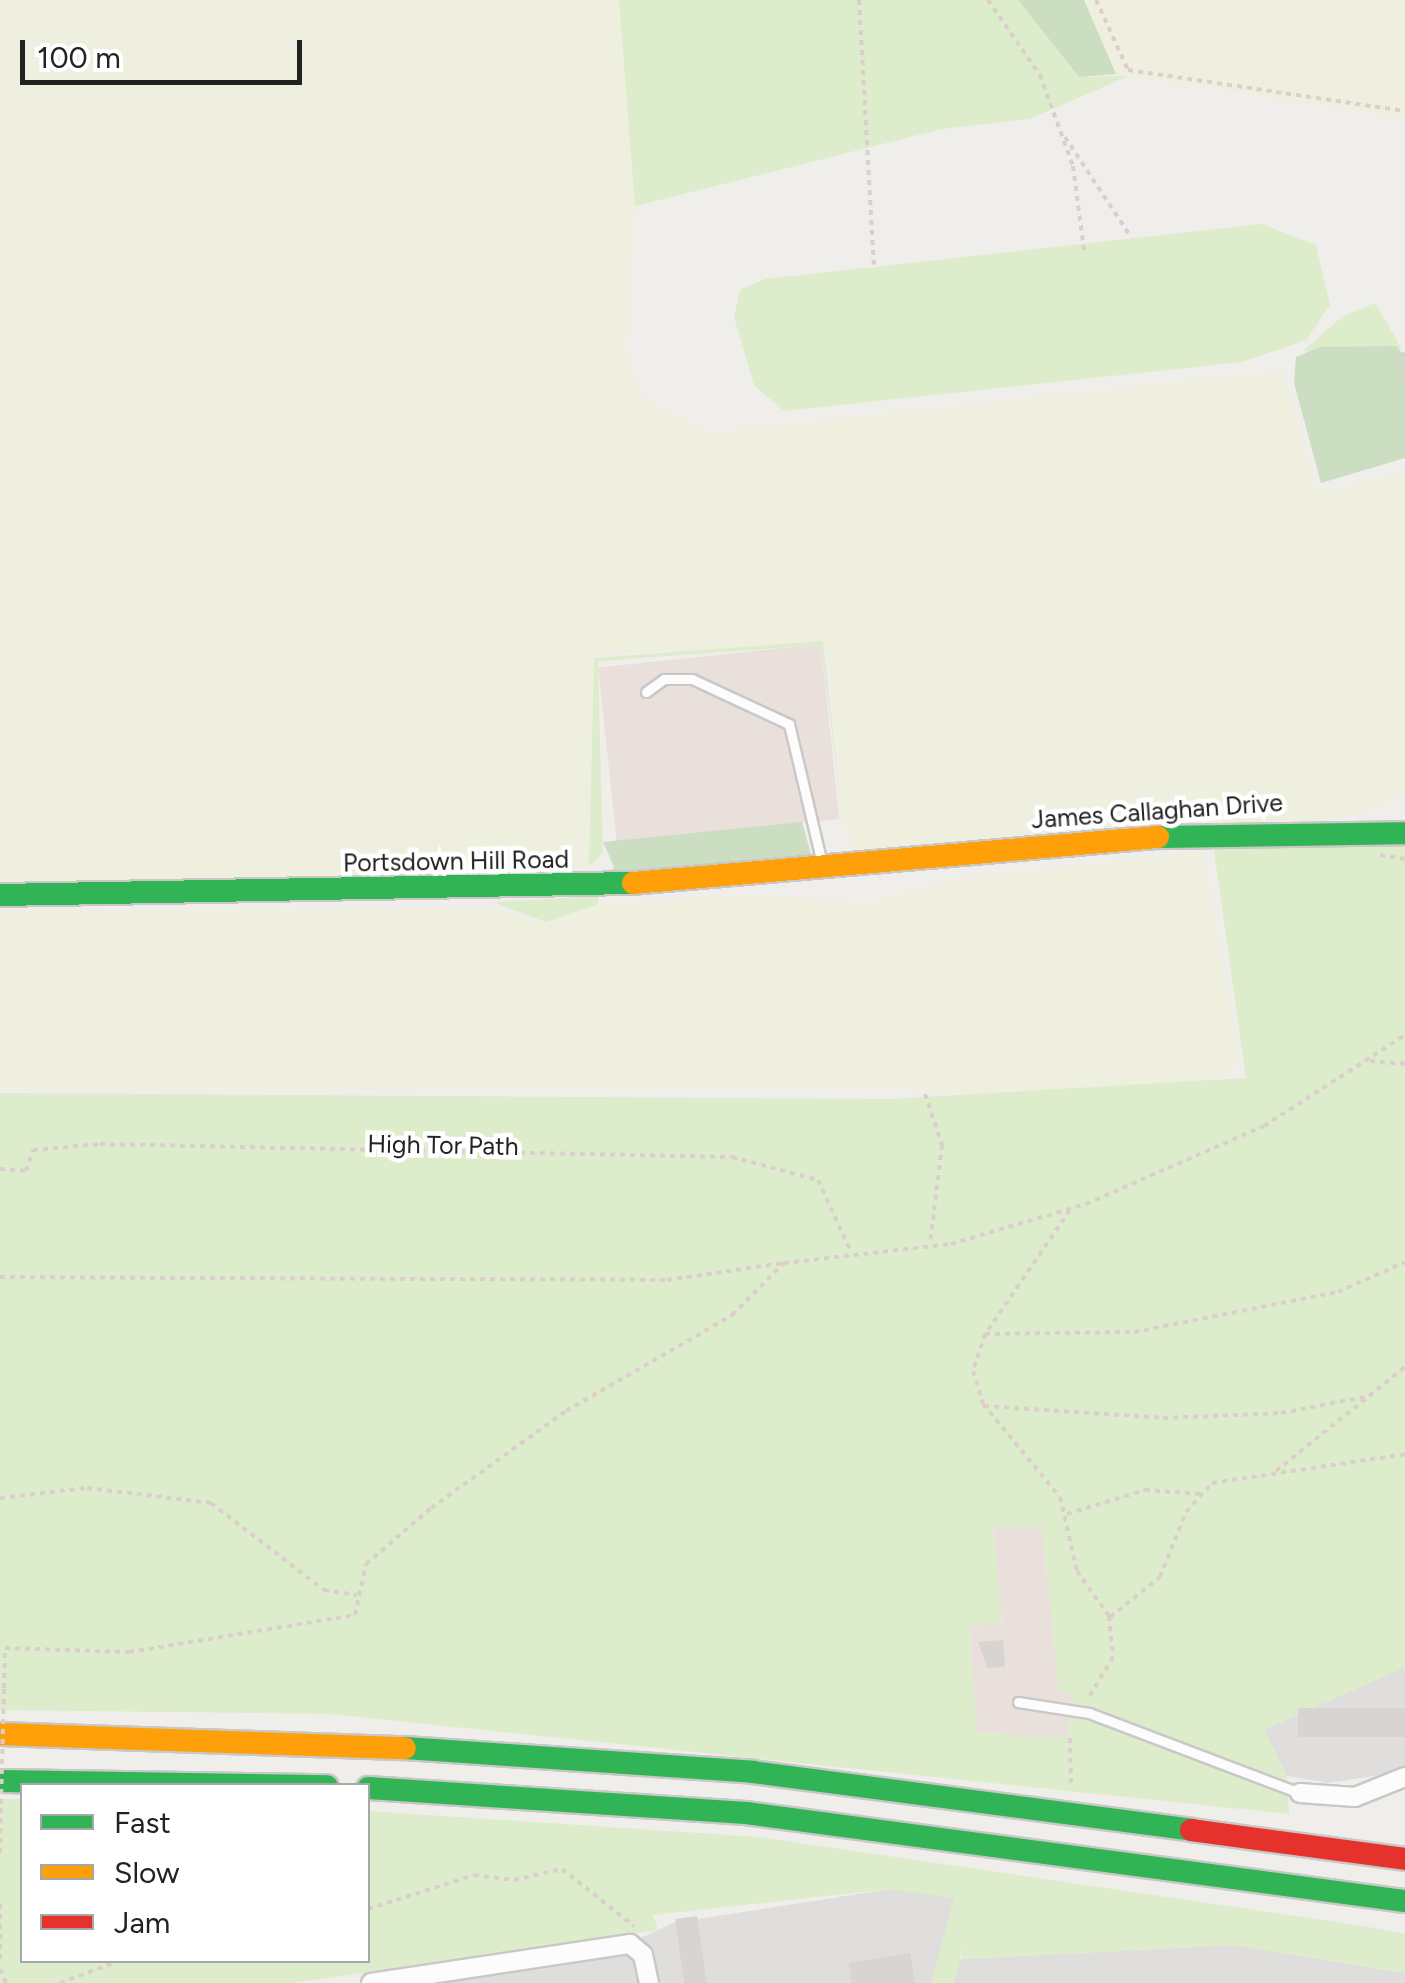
<!DOCTYPE html>
<html>
<head>
<meta charset="utf-8">
<style>
  body { margin:0 }
  #map { position:relative; width:1405px; height:1983px; overflow:hidden; background:#f0eeeb; font-family:Figtree,sans-serif }
  div>[style] { position:absolute }
  [style*='--x'] { left:calc(var(--x)*1px); top:calc(var(--y)*1px); width:calc(var(--w)*1px); rotate:calc(var(--a)*1deg) }
  .residential>* { inset:0; background:#dfdedc }
  .military>* { inset:0; background:#eae0db; transform-origin:0 0 }
  .farmland>* { inset:0; background:#efefdf }
  .grass>* { inset:0; background:#ddeccb }
  .forest>* { inset:0; background:#cbdec1 }
  .building>* { inset:0; background:#d7d4d2; transform-origin:0 0 }
  .path>* { height:4px; margin-top:-2px; transform-origin:0; background:repeating-linear-gradient(90deg,#dccecd 0 5px,transparent 0 10px) }
  .roads { filter:drop-shadow(2px 0 #c9c8c7) drop-shadow(-2px 0 #c9c8c7) drop-shadow(0 2px #c9c8c7) drop-shadow(0 -2px #c9c8c7) }
  .lane>* { height:9px; margin:-4.5px; padding:0 4.5px; transform-origin:4.5px; border-radius:4.5px; background:#fdfcfc }
  .street>* { height:18px; margin:-9px; padding:0 9px; transform-origin:9px; border-radius:9px; background:#fdfcfc }
  .fast>* { height:22px; margin:-11px; padding:0 11px; transform-origin:11px; border-radius:11px; background:#30b455 }
  .slow>* { height:22px; margin:-11px; padding:0 11px; transform-origin:11px; border-radius:11px; background:#ff9f0a }
  .jam>* { height:22px; margin:-11px; padding:0 11px; transform-origin:11px; border-radius:11px; background:#e5322d }
  .path-bridge>* { height:4px; margin-top:-2px; transform-origin:0; background:repeating-linear-gradient(90deg,#dccecd 0 5px,transparent 0 10px) }
  span { translate:-50% -50%; white-space:nowrap; text-align:center; line-height:1.15; -webkit-text-stroke:9px #fff; paint-order:stroke }
  .street-label { font-size:25px; color:#222 }
  .legend { position:absolute; left:20px; top:1783px; width:350px; height:180px; box-sizing:border-box; background:#fff; border:2px solid #a7a7a7; margin:0; padding:12px 18px; list-style:none; font-size:30px; color:#222 }
  .legend li { display:flex; align-items:center; gap:20px; height:50px }
  .legend b { width:50px; border:2px solid #a7a7a7 }
  .scale { position:absolute; left:20px; top:40px; width:282px; height:45px; box-sizing:border-box; border:5px solid #222; border-top:0; padding-left:12px; font-size:30px; line-height:35px; white-space:nowrap; color:#222; -webkit-text-stroke:8px #fff; paint-order:stroke }
</style>
</head>
<body>
<div id="map">
  <div class="residential">
    <i style="clip-path:polygon(1405px 1667px,1405px 1771px,1329px 1783px,1287px 1776px,1263px 1730px)"></i>
    <i style="clip-path:polygon(890px 1889px,960px 1896px,945px 1960px,1233px 1945px,1405px 1973px,1405px 1983px,375px 1983px,626px 1945px,673px 1923px)"></i>
  </div>
  <div class="military">
    <i style="left:821px;top:644px;width:176px;height:224px;rotate:84deg"></i>
    <i style="clip-path:polygon(993px 1526px,1042px 1527px,1059px 1690px,1074px 1695px,1068px 1740px,977px 1732px,969px 1627px,1002px 1622px)"></i>
  </div>
  <div class="farmland">
    <i style="clip-path:polygon(0 0,619px 0,635px 206px,626px 353px,644px 400px,712px 432px,1284px 371px,1314px 486px,1325px 492px,1405px 471px,1405px 792px,1364px 813px,1299px 823px,855px 853px,843px 821px,828px 645px,602px 654px,594px 658px,589px 867px,494px 881px,0 882px)"></i>
    <i style="clip-path:polygon(1084px 0,1405px 0,1405px 119px,1116px 74px)"></i>
    <i style="clip-path:polygon(1204px 851px,1240px 1062px,1224px 1077px,1148px 1093px,1038px 1101px,885px 1088px,0 1090px,0 911px,494px 908px,537px 922px,598px 904px,752px 894px,871px 903px,950px 879px)"></i>
  </div>
  <div class="grass">
    <i style="clip-path:polygon(619px 0,1018px 0,1079px 77px,1128px 76px,1030px 119px,942px 129px,635px 206px)"></i>
    <i style="clip-path:polygon(1262px 224px,1316px 245px,1330px 305px,1306px 340px,1242px 362px,784px 411px,754px 385px,734px 317px,740px 290px,765px 279px)"></i>
    <i style="clip-path:polygon(1375px 303px,1402px 349px,1303px 351px,1343px 316px)"></i>
    <i style="clip-path:polygon(823px 641px,843px 821px,821px 645px,598px 661px,603px 852px,589px 867px,594px 658px)"></i>
    <i style="clip-path:polygon(evenodd,1213px 844px,1405px 846px,1405px 1667px,1264px 1730px,1287px 1776px,1289px 1814px,330px 1714px,0 1710px,0 1093px,891px 1099px,1246px 1078px,1213px 844px,993px 1527px,1042px 1527px,1059px 1691px,1074px 1695px,1067px 1739px,977px 1732px,969px 1628px,1002px 1622px,993px 1527px)"></i>
    <i style="clip-path:polygon(598px 896px,598px 904px,546px 922px,493px 902px)"></i>
    <i style="clip-path:polygon(0 1799px,22px 1799px,22px 1960px,368px 1960px,368px 1811px,759px 1837px,1364px 1926px,1405px 1934px,1405px 1973px,1233px 1945px,962px 1959px,963px 1947px,954px 1983px,931px 1983px,954px 1898px,967px 1900px,890px 1889px,653px 1915px,658px 1930px,293px 1983px,0 1983px)"></i>
  </div>
  <div class="forest">
    <i style="clip-path:polygon(1018px 0,1084px 0,1116px 74px,1079px 77px)"></i>
    <i style="clip-path:polygon(1396px 346px,1405px 356px,1405px 458px,1321px 483px,1294px 383px,1296px 357px,1320px 347px)"></i>
    <i style="clip-path:polygon(802px 822px,812px 858px,607px 877px,614px 867px,603px 842px)"></i>
  </div>
  <div class="building">
    <i style="clip-path:polygon(1003px 1640px,1005px 1667px,987px 1668px,978px 1642px)"></i>
    <i style="left:1405px;top:1708px;width:29px;height:107px;rotate:90deg"></i>
    <i style="left:697px;top:1916px;width:68px;height:22px;rotate:82deg"></i>
    <i style="clip-path:polygon(910px 1953px,915px 1983px,852px 1983px,849px 1963px)"></i>
  </div>
  <div class="path">
    <i style="--x:859;--y:0;--w:265;--a:86.8"></i>
    <i style="--x:988;--y:0;--w:91;--a:55.3"></i>
    <i style="--x:1040;--y:75;--w:97;--a:70.1"></i>
    <i style="--x:1073;--y:166;--w:85;--a:82.5"></i>
    <i style="--x:1096;--y:0;--w:77;--a:65.4"></i>
    <i style="--x:1128;--y:70;--w:280;--a:8.4"></i>
    <i style="--x:1065;--y:137;--w:120;--a:56.6"></i>
    <i style="--x:1405;--y:354;--w:9;--a:167"></i>
    <i style="--x:1396;--y:356;--w:28;--a:71"></i>
    <i style="--x:1380;--y:855;--w:25;--a:9"></i>
    <i style="--x:1370;--y:1061;--w:35;--a:5"></i>
    <i style="--x:925;--y:1094;--w:54;--a:71.6"></i>
    <i style="--x:942;--y:1145;--w:100;--a:96.9"></i>
    <i style="--x:0;--y:1169;--w:26;--a:4"></i>
    <i style="--x:26;--y:1171;--w:22;--a:-72"></i>
    <i style="--x:33;--y:1150;--w:67;--a:-5.1"></i>
    <i style="--x:100;--y:1144;--w:632;--a:1.18"></i>
    <i style="--x:732;--y:1157;--w:89;--a:15"></i>
    <i style="--x:818;--y:1180;--w:77;--a:65.4"></i>
    <i style="--x:1070;--y:1210;--w:150;--a:124.4"></i>
    <i style="--x:985;--y:1334;--w:39;--a:108"></i>
    <i style="--x:973;--y:1371;--w:34;--a:73"></i>
    <i style="--x:983;--y:1404;--w:121;--a:50.4"></i>
    <i style="--x:1060;--y:1497;--w:76;--a:77.1"></i>
    <i style="--x:1077;--y:1571;--w:55;--a:54.6"></i>
    <i style="--x:1109;--y:1616;--w:41;--a:84.4"></i>
    <i style="--x:1113;--y:1657;--w:49;--a:120.8"></i>
    <i style="--x:0;--y:1277;--w:667;--a:0.26"></i>
    <i style="--x:667;--y:1280;--w:118;--a:-8.3"></i>
    <i style="--x:985;--y:1334;--w:149;--a:-0.8"></i>
    <i style="--x:1134;--y:1332;--w:208;--a:-11.1"></i>
    <i style="--x:1338;--y:1292;--w:73;--a:-24.1"></i>
    <i style="--x:984;--y:1406;--w:179;--a:3.8"></i>
    <i style="--x:1163;--y:1418;--w:118;--a:-2.4"></i>
    <i style="--x:1281;--y:1413;--w:86;--a:-10.8"></i>
    <i style="--x:1276;--y:1471;--w:166;--a:-38.9"></i>
    <i style="--x:0;--y:1498;--w:88;--a:-6.6"></i>
    <i style="--x:87;--y:1488;--w:125;--a:6.9"></i>
    <i style="--x:211;--y:1503;--w:143;--a:37.6"></i>
    <i style="--x:324;--y:1590;--w:33;--a:9"></i>
    <i style="--x:1067;--y:1514;--w:82;--a:-17.1"></i>
    <i style="--x:1145;--y:1490;--w:57;--a:4"></i>
    <i style="--x:1110;--y:1617;--w:64;--a:-38.7"></i>
    <i style="--x:1160;--y:1577;--w:70;--a:-68.2"></i>
    <i style="--x:1186;--y:1512;--w:39;--a:-48"></i>
    <i style="--x:1212;--y:1483;--w:195;--a:-8.5"></i>
    <i style="--x:4;--y:1688;--w:40;--a:-88.6"></i>
    <i style="--x:5;--y:1648;--w:124;--a:1.8"></i>
    <i style="--x:129;--y:1652;--w:229;--a:-9.3"></i>
    <i style="--x:355;--y:1615;--w:52;--a:-77.8"></i>
    <i style="--x:366;--y:1564;--w:86;--a:-40.7"></i>
    <i style="--x:431;--y:1508;--w:166;--a:-35.7"></i>
    <i style="--x:566;--y:1411;--w:192;--a:-30"></i>
    <i style="--x:732;--y:1315;--w:74;--a:-45"></i>
    <i style="--x:784;--y:1263;--w:168;--a:-6.5"></i>
    <i style="--x:951;--y:1244;--w:141;--a:-16.5"></i>
    <i style="--x:1086;--y:1204;--w:194;--a:-23.7"></i>
    <i style="--x:1264;--y:1126;--w:168;--a:-32.8"></i>
    <i style="--x:1070;--y:1738;--w:45;--a:88.7"></i>
    <i style="--x:0;--y:1853;--w:49;--a:-88.8"></i>
    <i style="--x:0;--y:1904;--w:59;--a:90"></i>
    <i style="--x:368;--y:1909;--w:111;--a:-17.8"></i>
    <i style="--x:474;--y:1875;--w:40;--a:7.1"></i>
    <i style="--x:514;--y:1880;--w:49;--a:-12.9"></i>
    <i style="--x:562;--y:1869;--w:92;--a:38.4"></i>
    <i style="--x:0;--y:1969;--w:15;--a:67"></i>
    <i style="--x:60;--y:1983;--w:65;--a:-20.7"></i>
  </div>
  <div class="roads">
    <div class="lane">
      <i style="--x:646;--y:692;--w:22;--a:-36"></i>
      <i style="--x:664;--y:679;--w:28;--a:0"></i>
      <i style="--x:692;--y:679;--w:107;--a:24.9"></i>
      <i style="--x:789;--y:724;--w:144;--a:76.7"></i>
      <i style="--x:1018;--y:1702;--w:72;--a:8.8"></i>
      <i style="--x:1089;--y:1713;--w:226;--a:20.8"></i>
    </div>
    <div class="street">
      <i style="--x:1300;--y:1793;--w:55;--a:4.2"></i>
      <i style="--x:1355;--y:1797;--w:54;--a:-21.8"></i>
      <i style="--x:371;--y:1983;--w:262;--a:-8.6"></i>
      <i style="--x:630;--y:1944;--w:17;--a:40"></i>
      <i style="--x:643;--y:1955;--w:29;--a:78"></i>
    </div>
    <div class="fast">
      <i style="--x:1158;--y:837;--w:247;--a:-0.9"></i>
      <i style="--x:0;--y:895;--w:633;--a:-1.09"></i>
      <i style="--x:405;--y:1748;--w:349;--a:3.9"></i>
      <i style="--x:753;--y:1772;--w:442;--a:7.5"></i>
      <i style="--x:0;--y:1781;--w:327;--a:0.9"></i>
      <i style="--x:368;--y:1788;--w:379;--a:3.8"></i>
      <i style="--x:746;--y:1813;--w:665;--a:7.61"></i>
    </div>
    <div class="slow">
      <i style="--x:633;--y:883;--w:527;--a:-5.01"></i>
      <i style="--x:0;--y:1734;--w:405;--a:2"></i>
    </div>
    <div class="jam">
      <i style="--x:1191;--y:1830;--w:216;--a:7.7"></i>
    </div>
  </div>
  <div class="path-bridge">
    <i style="--x:1;--y:1804;--w:116;--a:-88.5"></i>
  </div>
  <div class="street-label">
    <span style="left:1157px;top:811px;rotate:-4deg">James Callaghan Drive</span>
    <span style="left:456px;top:861px;rotate:-1deg">Portsdown Hill Road</span>
    <span style="left:443px;top:1145px;rotate:1deg">High Tor Path</span>
  </div>
  <ul class="legend">
  <li><b style="height:12px;background:#30b455"></b>Fast</li>
  <li><b style="height:12px;background:#ff9f0a"></b>Slow</li>
  <li><b style="height:12px;background:#e5322d"></b>Jam</li>
  </ul>
  <div class="scale">100 m</div>
</div>
</body>
</html>
